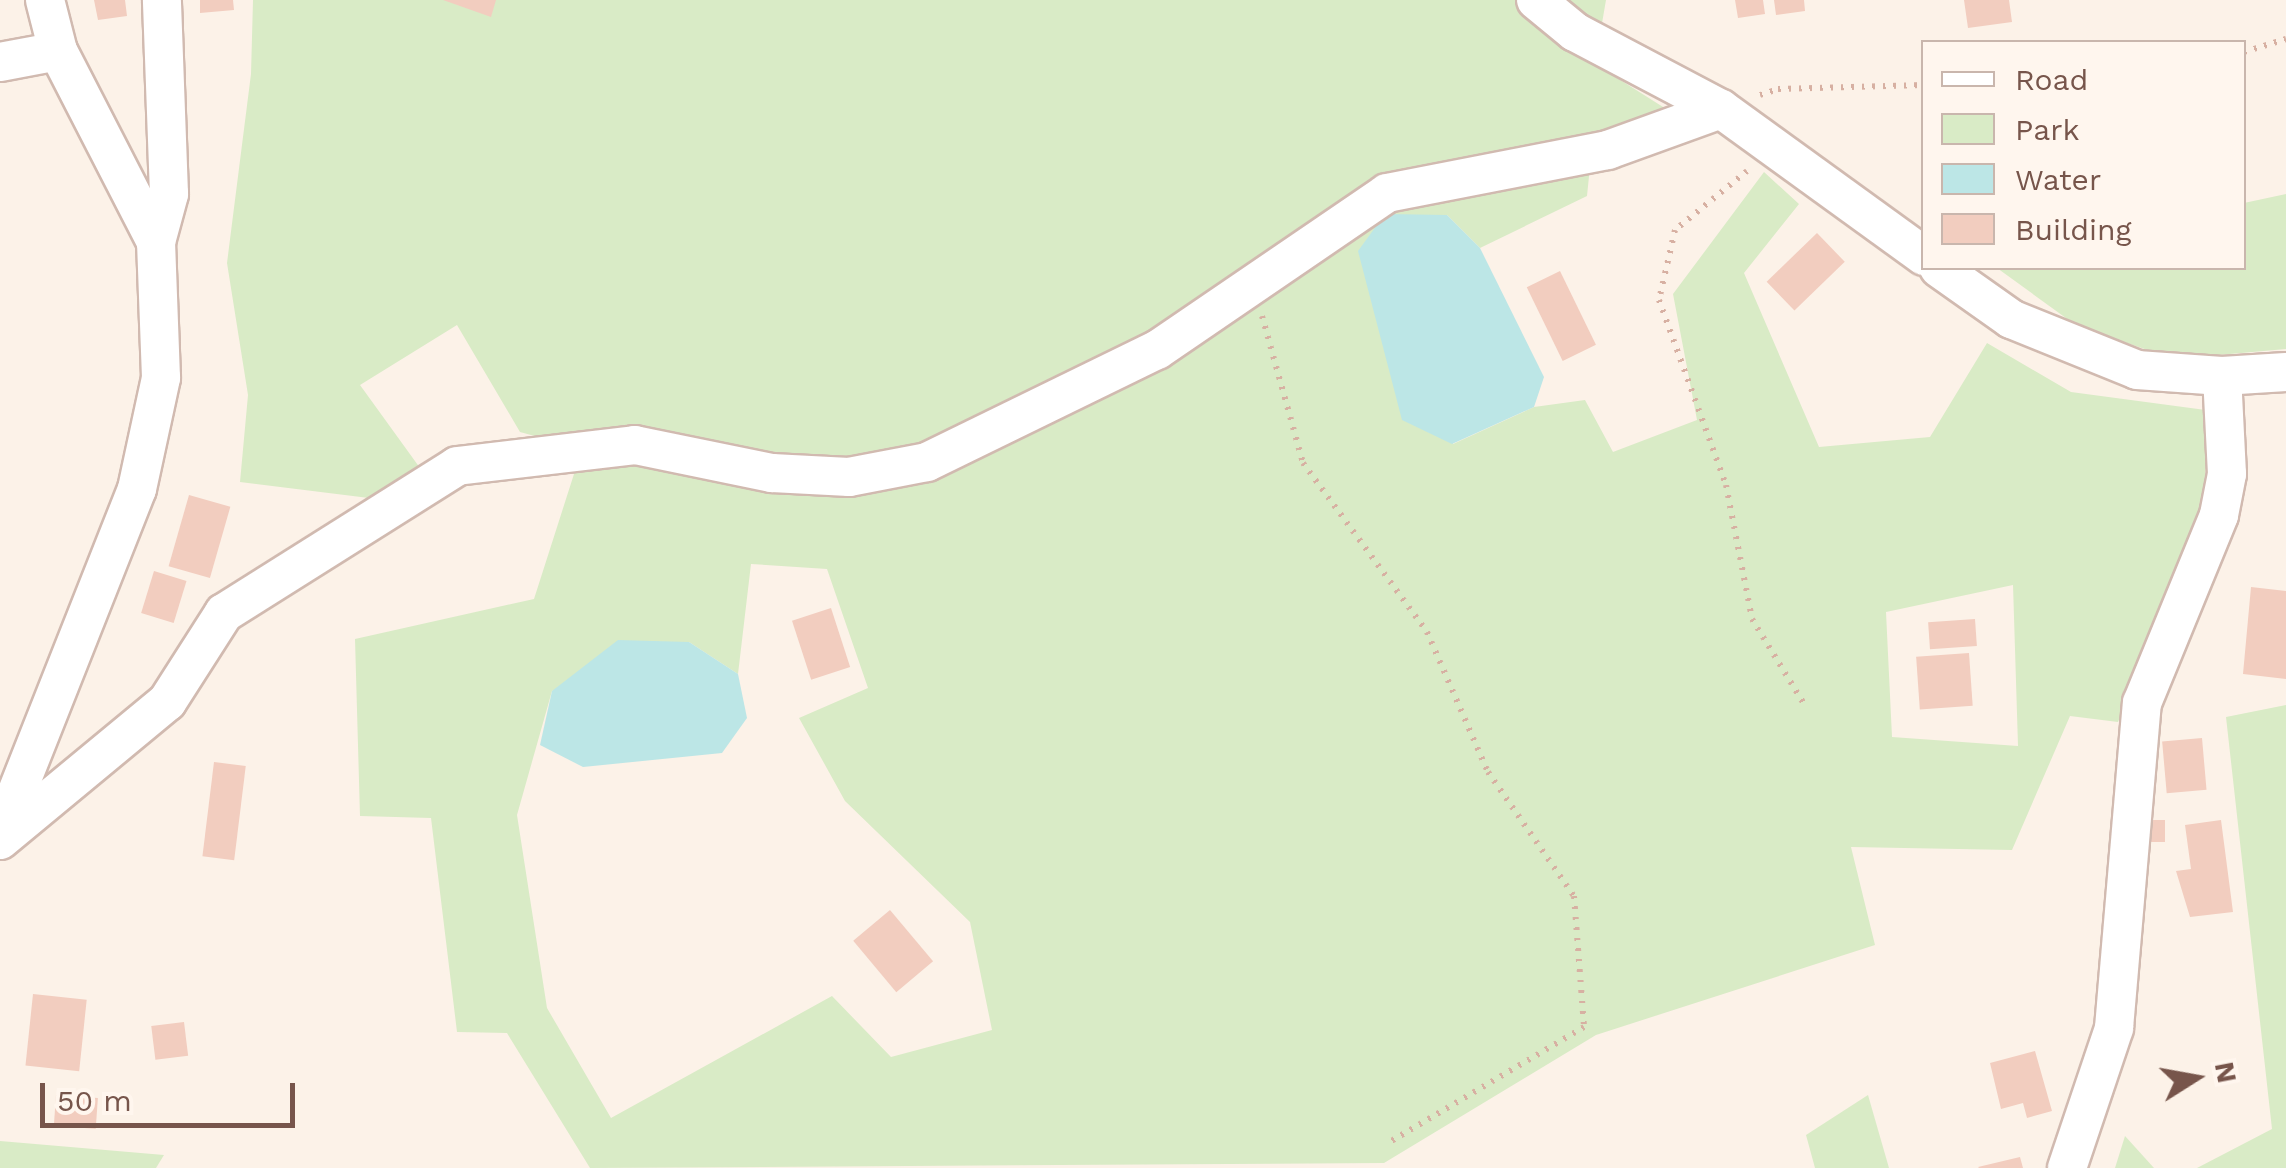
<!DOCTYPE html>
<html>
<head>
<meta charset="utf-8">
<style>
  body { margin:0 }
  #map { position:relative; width:2286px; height:1168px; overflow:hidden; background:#fcf2e8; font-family:"Work Sans",sans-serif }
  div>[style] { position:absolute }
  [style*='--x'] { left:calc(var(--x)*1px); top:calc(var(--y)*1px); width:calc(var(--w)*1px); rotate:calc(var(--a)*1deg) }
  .green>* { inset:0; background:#d9ebc6 }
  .water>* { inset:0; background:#bce6e6 }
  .building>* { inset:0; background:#f2cdbf; transform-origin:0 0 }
  .path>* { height:6px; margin-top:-3px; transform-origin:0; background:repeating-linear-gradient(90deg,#d7b0a2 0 2.5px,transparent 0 10.5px) }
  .roads { filter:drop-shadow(2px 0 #d1bab0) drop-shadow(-2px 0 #d1bab0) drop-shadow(0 2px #d1bab0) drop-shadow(0 -2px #d1bab0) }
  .minor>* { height:38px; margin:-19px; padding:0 19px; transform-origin:19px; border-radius:19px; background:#fff }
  span { translate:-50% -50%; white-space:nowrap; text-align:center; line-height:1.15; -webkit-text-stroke:9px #fff6ee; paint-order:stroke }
  .legend { position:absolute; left:1921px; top:40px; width:325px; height:230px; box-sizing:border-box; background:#fff6ee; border:2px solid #c9b6ad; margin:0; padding:12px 18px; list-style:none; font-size:30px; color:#77554b }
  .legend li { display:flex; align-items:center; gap:20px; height:50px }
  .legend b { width:50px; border:2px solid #c9b6ad }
  .north { position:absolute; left:2146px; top:1028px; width:100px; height:100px; -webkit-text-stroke:8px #fff6ee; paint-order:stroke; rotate:79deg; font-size:28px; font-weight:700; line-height:40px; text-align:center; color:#77554b }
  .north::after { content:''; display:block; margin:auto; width:35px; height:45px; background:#77554b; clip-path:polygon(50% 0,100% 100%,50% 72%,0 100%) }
  .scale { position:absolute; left:40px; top:1083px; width:255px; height:45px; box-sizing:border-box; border:5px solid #77554b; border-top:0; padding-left:12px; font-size:30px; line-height:35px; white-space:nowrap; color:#77554b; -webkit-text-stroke:8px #fff6ee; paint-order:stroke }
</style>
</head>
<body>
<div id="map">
  <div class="green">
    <i style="clip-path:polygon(evenodd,253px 0,1606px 0,1595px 64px,1671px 112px,1593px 137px,1587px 196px,1480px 248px,1447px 215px,1453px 444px,1534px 407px,1585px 400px,1613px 452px,1697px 420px,1673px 294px,1764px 172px,1799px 204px,1744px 273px,1819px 447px,1930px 437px,1987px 343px,2071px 392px,2213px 411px,2198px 532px,2118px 722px,2070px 716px,2012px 850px,1851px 847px,1875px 945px,1596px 1035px,1384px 1163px,590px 1168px,507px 1033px,457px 1032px,431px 818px,360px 816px,355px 639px,534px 599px,582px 449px,520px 432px,457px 325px,360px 385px,420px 468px,377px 499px,240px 482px,248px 395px,227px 263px,251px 74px,253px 0,751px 564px,827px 569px,868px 688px,799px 718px,845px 801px,970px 922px,992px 1030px,891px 1057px,832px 996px,611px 1118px,547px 1008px,517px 815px,552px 691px,689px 642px,738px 674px,751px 564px,253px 0,2013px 585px,2018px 746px,1892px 737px,1886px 612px,2013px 585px)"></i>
    <i style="clip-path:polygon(2286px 194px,2286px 349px,2174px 359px,2077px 326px,1997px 268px,2244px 268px,2244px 203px)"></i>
    <i style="clip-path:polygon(2286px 705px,2286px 1168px,2197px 1168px,2272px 1129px,2226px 717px)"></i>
    <i style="clip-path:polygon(1868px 1095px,1889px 1168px,1815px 1168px,1806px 1135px)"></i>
    <i style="clip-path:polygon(2125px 1136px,2154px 1168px,2115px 1168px)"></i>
    <i style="clip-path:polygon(0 1141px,164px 1155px,156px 1168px,0 1168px)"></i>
  </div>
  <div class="water">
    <i style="clip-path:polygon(1385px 214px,1447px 215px,1480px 248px,1544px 377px,1534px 407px,1452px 444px,1402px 420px,1358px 251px)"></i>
    <i style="clip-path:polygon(618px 640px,689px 642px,738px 674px,747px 718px,722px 753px,583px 767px,540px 745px,552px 691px)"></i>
  </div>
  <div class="building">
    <i style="clip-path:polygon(94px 0,125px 0,127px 16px,98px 20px)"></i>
    <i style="clip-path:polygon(200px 0,233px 0,234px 10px,200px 13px)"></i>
    <i style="clip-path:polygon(443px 0,496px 0,491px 17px)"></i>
    <i style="clip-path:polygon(1735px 0,1763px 0,1765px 14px,1738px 18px)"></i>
    <i style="clip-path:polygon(1774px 0,1804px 0,1805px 11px,1776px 15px)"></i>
    <i style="clip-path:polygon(1964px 0,2009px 0,2012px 22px,1968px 28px)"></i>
    <i style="left:1817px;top:233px;width:40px;height:70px;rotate:46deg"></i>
    <i style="left:1560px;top:271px;width:82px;height:37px;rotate:64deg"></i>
    <i style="left:189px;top:495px;width:43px;height:74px;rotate:16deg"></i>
    <i style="left:154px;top:571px;width:34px;height:44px;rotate:17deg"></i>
    <i style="clip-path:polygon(2251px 587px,2286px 591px,2286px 679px,2243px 674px)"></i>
    <i style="left:831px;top:608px;width:62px;height:41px;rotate:72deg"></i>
    <i style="left:1975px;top:619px;width:27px;height:47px;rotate:86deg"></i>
    <i style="left:1969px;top:653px;width:53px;height:53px;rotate:86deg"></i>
    <i style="left:2202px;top:738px;width:52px;height:40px;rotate:85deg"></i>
    <i style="left:214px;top:762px;width:32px;height:95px;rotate:7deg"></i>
    <i style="left:2146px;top:820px;width:19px;height:22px"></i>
    <i style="clip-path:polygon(2221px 820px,2233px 912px,2190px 917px,2176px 871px,2191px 869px,2185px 825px)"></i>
    <i style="left:890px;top:910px;width:67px;height:48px;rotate:50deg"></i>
    <i style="left:33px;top:994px;width:54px;height:72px;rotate:6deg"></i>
    <i style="left:184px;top:1022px;width:34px;height:33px;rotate:83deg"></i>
    <i style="clip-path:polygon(2035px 1051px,2052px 1111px,2027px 1118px,2023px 1103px,2001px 1109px,1990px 1063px)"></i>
    <i style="left:56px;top:1095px;width:42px;height:31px;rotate:4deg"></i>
    <i style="clip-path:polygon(2020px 1157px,2023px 1168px,1979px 1168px,1978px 1167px)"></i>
  </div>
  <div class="path">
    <i style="--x:2244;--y:52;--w:44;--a:-17.2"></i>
    <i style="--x:1760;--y:95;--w:19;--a:-18"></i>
    <i style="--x:1778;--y:89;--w:146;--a:-1.6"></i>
    <i style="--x:1747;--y:171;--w:93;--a:140.7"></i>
    <i style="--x:1675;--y:230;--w:72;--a:102.9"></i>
    <i style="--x:1659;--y:300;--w:197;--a:70.1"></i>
    <i style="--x:1726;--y:485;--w:136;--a:79"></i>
    <i style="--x:1752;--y:619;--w:103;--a:58.5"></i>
    <i style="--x:1262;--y:316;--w:153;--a:74.4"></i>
    <i style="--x:1303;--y:463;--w:210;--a:53.7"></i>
    <i style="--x:1427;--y:632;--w:153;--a:66.5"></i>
    <i style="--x:1488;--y:772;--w:151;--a:55.3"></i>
    <i style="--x:1574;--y:896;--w:131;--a:85.6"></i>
    <i style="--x:1584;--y:1027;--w:230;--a:149.4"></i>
  </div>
  <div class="roads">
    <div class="minor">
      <i style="--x:45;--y:0;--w:53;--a:75.7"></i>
      <i style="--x:58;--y:51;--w:215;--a:62.8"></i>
      <i style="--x:1536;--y:0;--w:50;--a:39.4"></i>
      <i style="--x:1575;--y:32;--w:165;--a:27.8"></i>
      <i style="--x:1721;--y:109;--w:251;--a:35.9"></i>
      <i style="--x:0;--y:62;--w:59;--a:-10.7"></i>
      <i style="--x:1939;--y:268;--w:88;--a:35.3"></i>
      <i style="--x:2011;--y:319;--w:136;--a:22"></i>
      <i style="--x:2137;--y:370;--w:85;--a:4"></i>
      <i style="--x:2222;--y:376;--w:64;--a:-3.6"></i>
      <i style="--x:0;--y:835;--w:372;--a:-68.4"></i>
      <i style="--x:137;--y:489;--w:114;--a:-77.8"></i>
      <i style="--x:161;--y:378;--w:136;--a:-92.1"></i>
      <i style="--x:156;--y:242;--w:50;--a:-74.8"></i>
      <i style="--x:169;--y:194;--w:194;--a:-92.1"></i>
      <i style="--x:0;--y:840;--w:217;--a:-39.6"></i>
      <i style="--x:167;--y:702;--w:106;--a:-57.4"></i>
      <i style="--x:224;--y:613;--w:275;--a:-32.2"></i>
      <i style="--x:457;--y:466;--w:179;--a:-6.7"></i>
      <i style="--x:635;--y:445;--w:140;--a:11.6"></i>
      <i style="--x:772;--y:473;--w:77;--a:3"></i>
      <i style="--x:849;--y:477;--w:79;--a:-10.9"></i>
      <i style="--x:927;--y:462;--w:256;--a:-26"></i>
      <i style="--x:1157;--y:350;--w:278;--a:-34.3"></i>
      <i style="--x:1387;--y:193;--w:225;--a:-11"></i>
      <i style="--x:1608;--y:150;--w:120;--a:-19.9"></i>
      <i style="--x:2067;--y:1168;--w:148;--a:-71.4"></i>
      <i style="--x:2114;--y:1028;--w:326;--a:-85.1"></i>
      <i style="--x:2142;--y:703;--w:203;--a:-67.7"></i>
      <i style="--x:2219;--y:515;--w:42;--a:-79"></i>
      <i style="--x:2227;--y:474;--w:98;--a:-92.9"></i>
    </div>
  </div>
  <ul class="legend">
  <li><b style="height:12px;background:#fff"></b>Road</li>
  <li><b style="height:28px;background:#d9ebc6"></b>Park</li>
  <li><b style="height:28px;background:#bce6e6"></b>Water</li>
  <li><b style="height:28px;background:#f2cdbf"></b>Building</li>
  </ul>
  <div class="north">N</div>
  <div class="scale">50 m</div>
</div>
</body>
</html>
